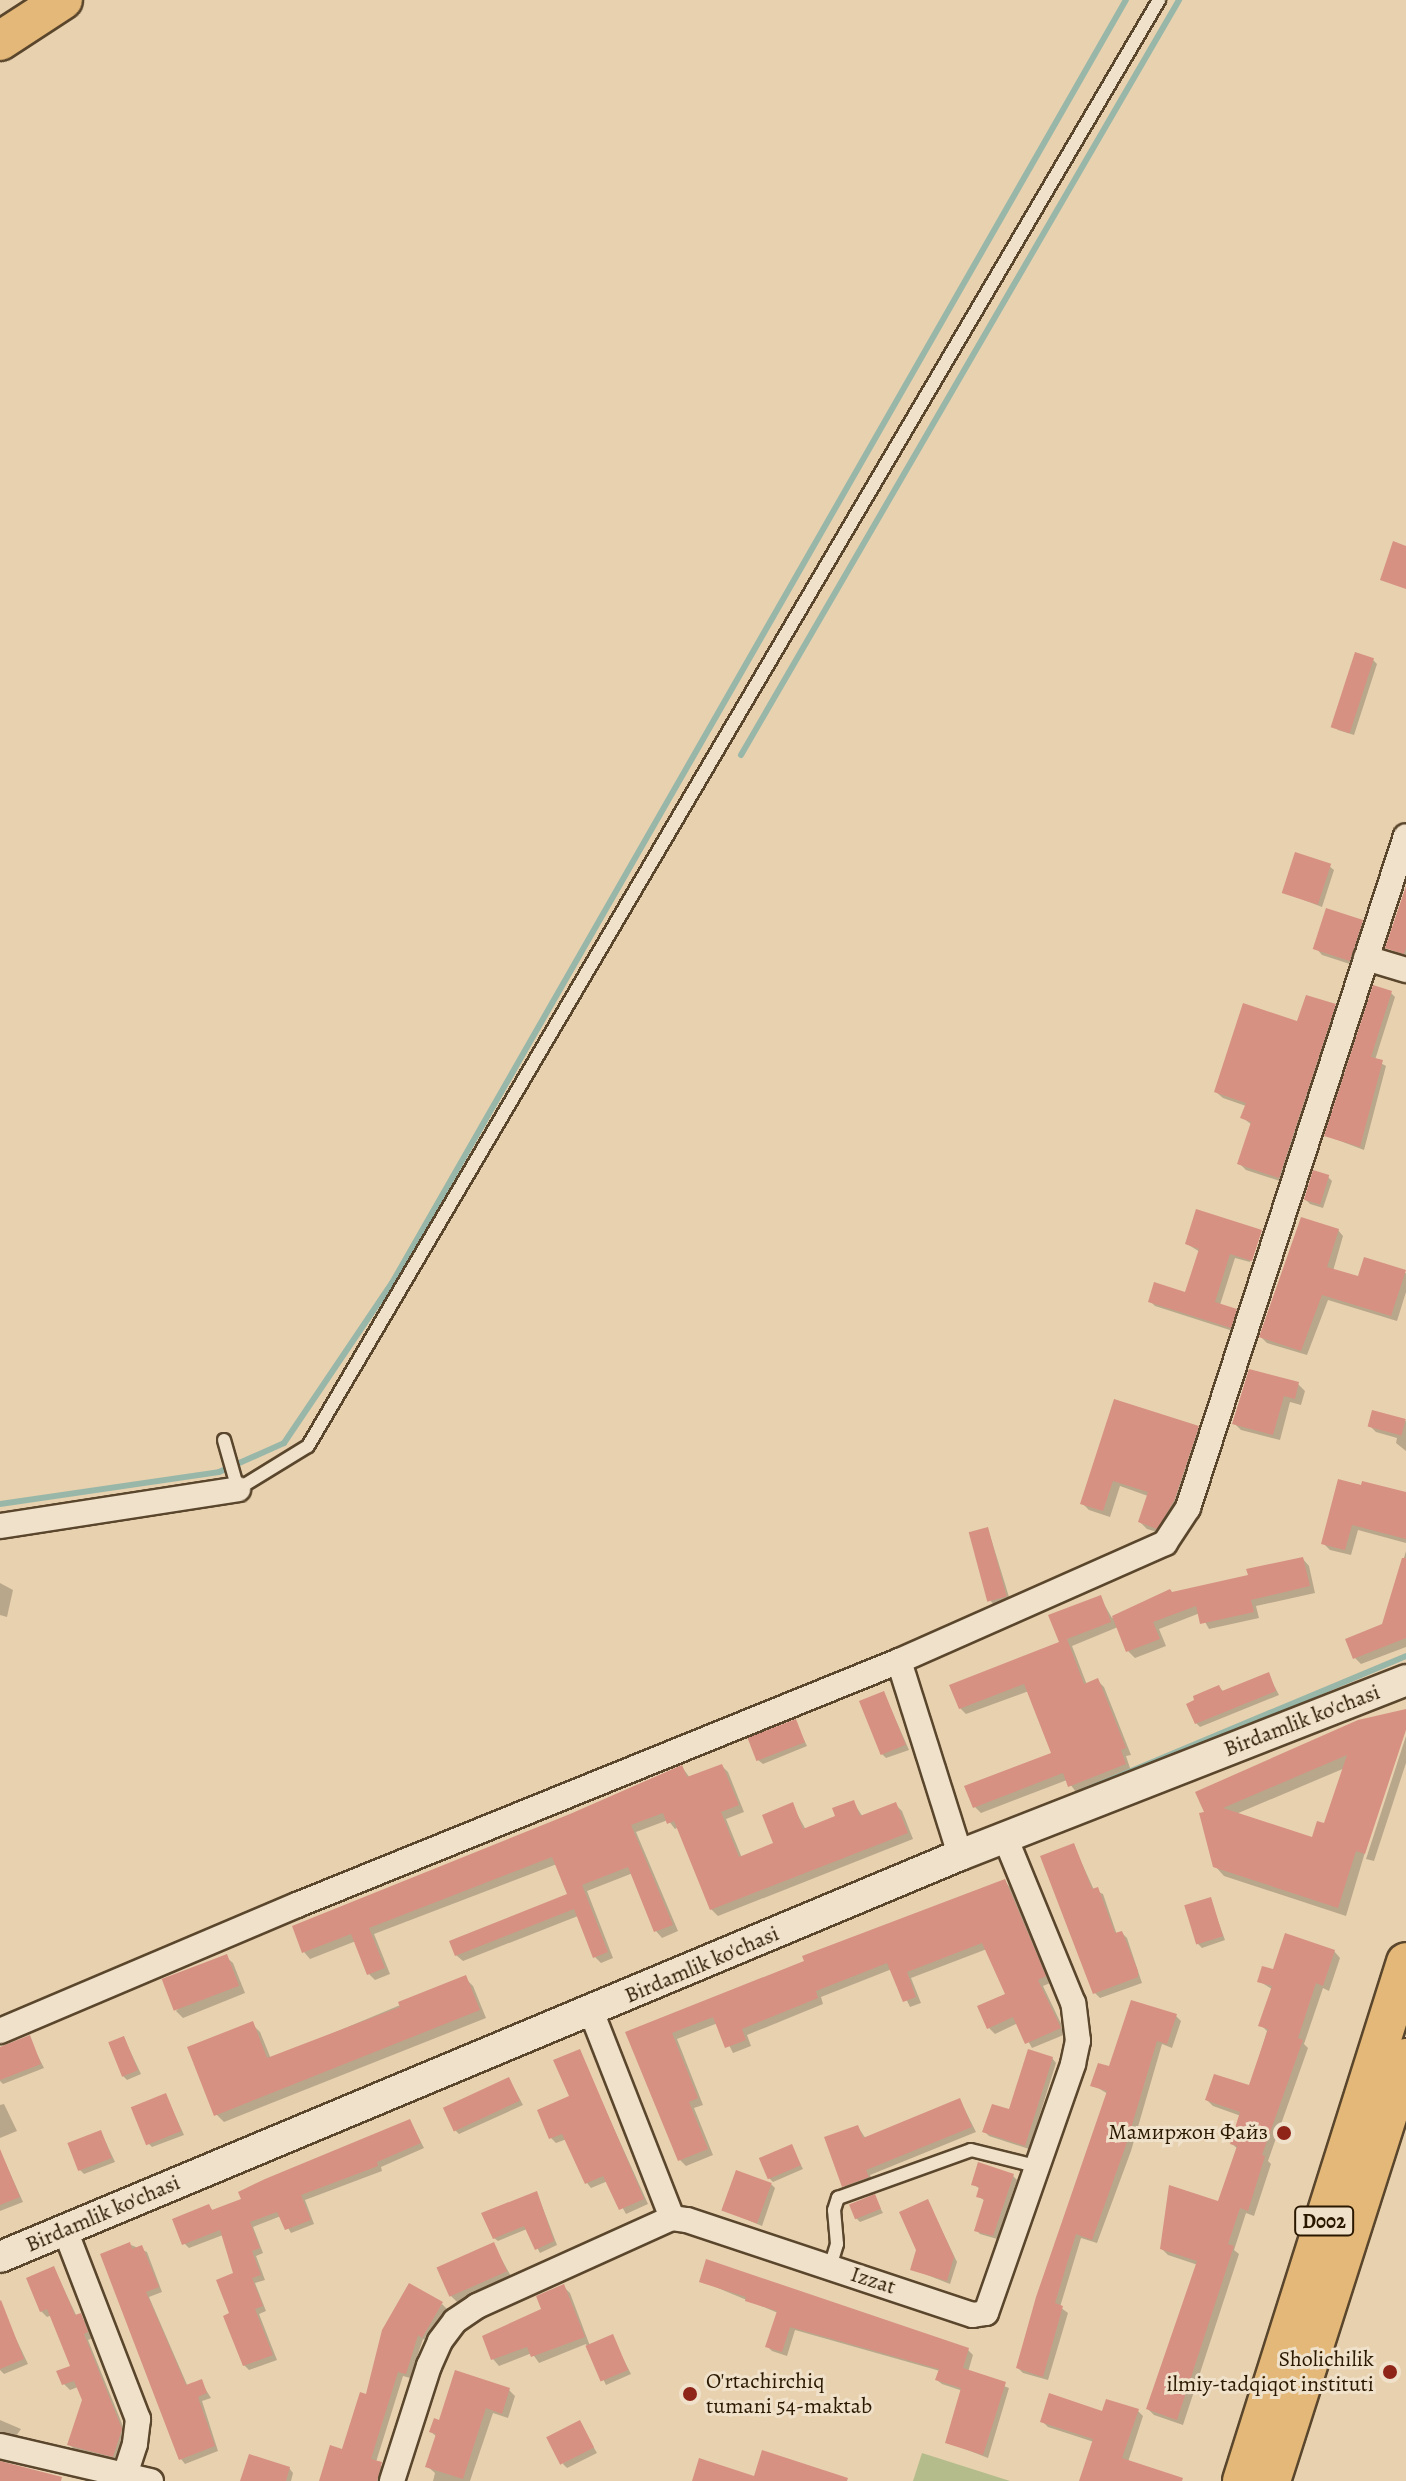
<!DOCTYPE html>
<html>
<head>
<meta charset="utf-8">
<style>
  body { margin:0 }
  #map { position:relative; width:1406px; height:2481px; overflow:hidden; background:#e8d1af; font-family:Alegreya,serif }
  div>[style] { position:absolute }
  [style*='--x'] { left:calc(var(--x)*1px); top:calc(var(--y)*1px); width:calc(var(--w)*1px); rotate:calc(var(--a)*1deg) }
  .green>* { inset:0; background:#b4bc8c }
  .shadow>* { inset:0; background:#0003 }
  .stream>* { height:6px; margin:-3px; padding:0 3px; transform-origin:3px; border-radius:3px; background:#98b7a8 }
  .building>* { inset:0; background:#d69182; transform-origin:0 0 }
  .roads { filter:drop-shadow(2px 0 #5a462c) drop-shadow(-2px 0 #5a462c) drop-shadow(0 2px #5a462c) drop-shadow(0 -2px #5a462c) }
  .service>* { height:12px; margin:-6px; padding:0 6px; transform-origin:6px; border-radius:6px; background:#f0e1cb }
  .minor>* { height:24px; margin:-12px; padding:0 12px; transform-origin:12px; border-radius:12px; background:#f0e1cb }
  .tertiary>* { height:30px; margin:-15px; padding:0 15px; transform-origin:15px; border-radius:15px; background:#f0e1cb }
  .trunk>* { height:38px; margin:-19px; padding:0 19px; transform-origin:19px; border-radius:19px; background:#e4b878 }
  .dots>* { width:22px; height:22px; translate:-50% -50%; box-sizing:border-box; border:4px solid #f0e1cb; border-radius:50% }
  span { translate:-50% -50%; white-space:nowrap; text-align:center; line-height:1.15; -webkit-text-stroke:6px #f0e1cb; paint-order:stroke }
  .shield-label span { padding:2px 6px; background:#f0e1cb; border:2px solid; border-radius:6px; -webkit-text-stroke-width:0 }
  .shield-label { font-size:20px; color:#2b1800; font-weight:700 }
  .street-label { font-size:22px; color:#2b1800 }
  .poi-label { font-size:22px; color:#2b1800 }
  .right { translate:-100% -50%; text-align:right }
  .left { translate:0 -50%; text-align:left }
</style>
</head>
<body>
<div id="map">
  <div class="green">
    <i style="clip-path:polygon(922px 2453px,1010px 2481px,913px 2481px)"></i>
  </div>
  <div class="shadow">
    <i style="clip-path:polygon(1373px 660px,1377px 664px,1354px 735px,1338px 730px,1334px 726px)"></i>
    <i style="clip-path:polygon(1329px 866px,1334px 870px,1322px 907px,1283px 892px)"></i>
    <i style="clip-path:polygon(1406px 889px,1406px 957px,1388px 948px)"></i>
    <i style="clip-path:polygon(1362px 922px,1369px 929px,1356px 966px,1322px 955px,1316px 948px)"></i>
    <i style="clip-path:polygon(1391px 993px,1395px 997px,1375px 1060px,1386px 1066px,1364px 1150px,1327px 1136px)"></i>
    <i style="clip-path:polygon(1335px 1006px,1341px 1013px,1286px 1183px,1246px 1170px,1240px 1164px,1252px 1125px,1243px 1118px,1246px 1106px,1223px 1098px,1216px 1092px,1298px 1023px)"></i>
    <i style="clip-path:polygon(1328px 1177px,1332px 1181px,1323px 1208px,1310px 1204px,1306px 1200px)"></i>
    <i style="clip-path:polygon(1198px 1211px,1261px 1232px,1250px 1262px,1235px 1258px,1220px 1305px,1241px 1315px,1236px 1332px,1155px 1306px,1150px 1301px,1186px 1294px,1200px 1252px,1187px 1244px)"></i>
    <i style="clip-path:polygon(1338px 1230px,1343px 1236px,1333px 1271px,1359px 1279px,1406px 1273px,1406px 1292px,1397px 1321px,1328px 1300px,1307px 1355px,1267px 1343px,1261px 1337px)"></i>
    <i style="clip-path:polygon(1298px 1384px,1305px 1391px,1301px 1405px,1290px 1402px,1280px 1440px,1241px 1430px,1234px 1423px)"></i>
    <i style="clip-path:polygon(1116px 1401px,1198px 1428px,1205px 1435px,1181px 1509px,1164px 1534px,1147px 1529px,1140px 1522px,1148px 1496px,1120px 1486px,1110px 1517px,1089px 1510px,1082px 1503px)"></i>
    <i style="clip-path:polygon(1406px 1421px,1406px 1451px,1396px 1443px,1397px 1438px,1376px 1432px,1370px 1426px)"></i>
    <i style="clip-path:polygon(1340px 1481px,1406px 1494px,1406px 1543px,1358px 1530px,1351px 1555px,1330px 1550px,1323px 1543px)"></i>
    <i style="clip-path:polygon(988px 1529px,1010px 1600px,994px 1605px,990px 1600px)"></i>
    <i style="clip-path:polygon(1406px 1551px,1406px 1647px,1361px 1664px,1355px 1658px,1384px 1625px)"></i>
    <i style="clip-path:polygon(1303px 1559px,1309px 1566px,1315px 1593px,1256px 1606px,1259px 1618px,1209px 1629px,1200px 1613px,1159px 1629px,1166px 1646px,1135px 1658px,1128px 1651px,1118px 1627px,1072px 1646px,1087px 1685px,1098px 1681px,1104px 1687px,1131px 1755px,1126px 1756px,1131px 1771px,1076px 1792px,1067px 1780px,981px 1813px,975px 1807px,1054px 1754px,1029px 1691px,966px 1714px,960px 1708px,1062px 1643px,1100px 1597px,1112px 1618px,1170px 1591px,1172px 1594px,1250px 1577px)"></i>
    <i style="clip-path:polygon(0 1583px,13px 1590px,7px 1617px,0 1615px)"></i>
    <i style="clip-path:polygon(1268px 1674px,1279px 1695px,1200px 1727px,1196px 1723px,1219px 1687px,1224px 1692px)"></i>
    <i style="clip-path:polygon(884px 1693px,909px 1750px,886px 1758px,882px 1754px)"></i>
    <i style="clip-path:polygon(evenodd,1406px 1715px,1346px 1916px,1224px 1876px,1215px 1866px,1201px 1815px,1406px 1715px,1345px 1768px,1325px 1826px,1314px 1839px,1236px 1814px,1345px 1768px)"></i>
    <i style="clip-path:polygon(795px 1721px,807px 1746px,763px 1764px,758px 1760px)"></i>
    <i style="clip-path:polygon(1406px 1736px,1406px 1763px,1374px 1861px,1366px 1859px)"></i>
    <i style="clip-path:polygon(722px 1766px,728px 1772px,744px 1812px,726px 1819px,742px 1858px,776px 1844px,792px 1805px,806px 1830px,838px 1817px,853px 1802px,863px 1817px,895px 1804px,902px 1811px,913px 1839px,718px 1916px,711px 1909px,679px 1827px,675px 1829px,668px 1820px,636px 1832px,678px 1931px,662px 1938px,656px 1931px,633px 1873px,587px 1891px,613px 1958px,601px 1963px,595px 1957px,578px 1916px,463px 1961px,456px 1955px,569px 1896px,557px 1864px,374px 1934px,390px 1974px,375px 1980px,369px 1974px,356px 1941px,310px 1959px,304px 1952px,571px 1816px,682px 1767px,690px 1778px)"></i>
    <i style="clip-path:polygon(1074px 1846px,1094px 1890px,1103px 1894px,1117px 1935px,1122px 1933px,1127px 1938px,1142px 1983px,1100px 1998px,1095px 1993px)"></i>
    <i style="clip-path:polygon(1004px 1881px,1010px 1887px,1050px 1983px,1043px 1986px,1066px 2034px,1032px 2048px,1018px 2023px,995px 2034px,989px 2028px,1007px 1995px,987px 1949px,911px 1978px,921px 2003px,910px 2007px,892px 1969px,821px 1997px,823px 2004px,747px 2035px,751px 2046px,733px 2053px,718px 2023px,677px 2039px,703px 2105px,694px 2108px,713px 2155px,686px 2166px,680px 2160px,627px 2033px)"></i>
    <i style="clip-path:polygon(1210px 1899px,1225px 1940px,1202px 1948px,1197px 1943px)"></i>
    <i style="clip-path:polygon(1334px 1951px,1340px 1958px,1329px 1991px,1323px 1988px,1304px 2044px,1308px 2048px,1268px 2161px,1271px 2164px,1254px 2216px,1246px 2213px,1234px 2250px,1239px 2254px,1183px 2425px,1154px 2415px,1148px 2409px,1198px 2265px,1168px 2255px,1162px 2249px,1220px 2204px,1238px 2149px,1232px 2144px,1241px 2116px,1213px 2106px,1207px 2100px,1250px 2088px,1267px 2031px,1261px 2025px,1273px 1990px,1259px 1981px,1274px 1971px)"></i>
    <i style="clip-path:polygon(226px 1957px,233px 1963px,245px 1993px,183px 2018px,176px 2011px)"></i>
    <i style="clip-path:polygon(465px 1978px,473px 1986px,486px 2018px,224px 2122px,216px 2114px,252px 2024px,260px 2032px,271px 2059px)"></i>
    <i style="clip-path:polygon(1176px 2016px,1181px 2021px,1172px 2048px,1162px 2044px,1131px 2151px,1097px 2243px,1081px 2238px,1060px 2307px,1068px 2313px,1048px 2380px,1023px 2373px,1018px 2368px,1108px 2094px,1093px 2085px)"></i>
    <i style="clip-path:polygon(29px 2038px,44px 2068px,3px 2084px,0 2081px,0 2049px)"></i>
    <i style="clip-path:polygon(124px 2038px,141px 2074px,127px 2080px,123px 2076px)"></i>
    <i style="clip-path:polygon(579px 2051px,648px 2204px,626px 2214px,608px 2181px,591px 2188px,587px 2183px,567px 2139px,556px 2143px,551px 2138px,539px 2111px,572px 2097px)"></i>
    <i style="clip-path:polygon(1052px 2058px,1056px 2063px,1029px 2149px,989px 2136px,985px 2132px,1010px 2112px)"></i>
    <i style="clip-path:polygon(509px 2079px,523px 2105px,459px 2134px,455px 2130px)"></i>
    <i style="clip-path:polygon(166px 2095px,184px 2135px,152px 2147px,148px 2143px)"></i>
    <i style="clip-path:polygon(960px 2100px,976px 2132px,870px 2175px,873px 2183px,850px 2191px,844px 2186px,858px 2127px,866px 2139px)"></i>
    <i style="clip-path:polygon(4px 2104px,17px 2131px,0 2138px,0 2105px)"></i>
    <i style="clip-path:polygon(410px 2121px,424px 2148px,381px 2167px,382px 2171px,305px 2200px,314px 2224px,291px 2233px,281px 2216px,253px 2227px,263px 2253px,256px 2256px,265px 2280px,255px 2283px,266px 2311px,259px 2314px,277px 2360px,249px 2370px,244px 2365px,232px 2314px,236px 2274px,223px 2235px,189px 2248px,184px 2243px,209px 2207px,214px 2211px,243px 2200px)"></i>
    <i style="clip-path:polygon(101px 2132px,115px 2162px,84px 2174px,80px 2170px)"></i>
    <i style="clip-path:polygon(791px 2146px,803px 2169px,773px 2182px,769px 2178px)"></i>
    <i style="clip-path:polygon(5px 2162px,23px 2202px,0 2211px,0 2164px)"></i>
    <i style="clip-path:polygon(1013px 2176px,1017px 2180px,997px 2239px,980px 2234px,976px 2230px,985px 2201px,978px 2196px,980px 2189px,973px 2184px)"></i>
    <i style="clip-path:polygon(771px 2184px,775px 2188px,762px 2226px,724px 2210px)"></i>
    <i style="clip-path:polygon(537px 2193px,557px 2245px,540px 2253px,527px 2229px,498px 2241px,494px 2238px)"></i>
    <i style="clip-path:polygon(874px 2197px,883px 2213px,860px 2222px,856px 2218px)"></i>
    <i style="clip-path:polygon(928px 2201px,957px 2262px,950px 2284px,912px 2269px)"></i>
    <i style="clip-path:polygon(129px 2244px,147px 2252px,162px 2292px,149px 2297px,188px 2387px,201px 2382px,211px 2398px,202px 2401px,218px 2451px,185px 2464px,181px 2459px)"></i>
    <i style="clip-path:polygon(493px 2244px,512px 2278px,457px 2302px,450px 2295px)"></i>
    <i style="clip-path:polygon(54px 2268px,77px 2317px,86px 2321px,93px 2338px,88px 2340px,127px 2436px,119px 2462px,75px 2450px,69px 2444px,84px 2400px,78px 2387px,70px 2390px,64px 2384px,73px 2367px,52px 2315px,47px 2317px,41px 2311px)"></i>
    <i style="clip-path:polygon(701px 2281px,968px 2350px,973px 2355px,968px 2372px,1009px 2388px,988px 2458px,947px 2442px,963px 2391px,942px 2384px,937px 2380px,940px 2371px,795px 2330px,787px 2356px,772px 2351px,767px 2346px,778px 2313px)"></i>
    <i style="clip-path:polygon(564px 2287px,570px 2293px,590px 2346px,612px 2337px,631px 2374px,606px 2385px,586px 2344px,539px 2363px,532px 2353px,499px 2366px,493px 2359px)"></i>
    <i style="clip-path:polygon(442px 2304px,447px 2309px,428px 2341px,423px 2339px,410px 2378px,403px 2376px,376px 2462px,386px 2469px,383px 2481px,325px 2481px,343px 2452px,367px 2397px)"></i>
    <i style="clip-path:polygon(8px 2322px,28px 2364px,4px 2374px,0 2370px,0 2325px)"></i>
    <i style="clip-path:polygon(509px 2390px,515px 2396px,508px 2418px,493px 2413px,470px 2481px,433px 2481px,435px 2473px,427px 2466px,437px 2437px,431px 2432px)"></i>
    <i style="clip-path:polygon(1138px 2411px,1143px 2416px,1128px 2462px,1164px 2481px,1081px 2481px,1094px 2442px,1048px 2427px,1042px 2421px)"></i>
    <i style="clip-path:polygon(0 2420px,21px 2429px,16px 2436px,0 2434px)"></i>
    <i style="clip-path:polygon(579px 2422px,597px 2453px,567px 2468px,563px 2464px)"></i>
    <i style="clip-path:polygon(289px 2468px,293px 2473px,291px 2481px,242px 2481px)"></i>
  </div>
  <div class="stream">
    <i style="--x:741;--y:755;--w:873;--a:-59.88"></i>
    <i style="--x:0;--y:1504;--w:221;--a:-8.3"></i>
    <i style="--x:219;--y:1472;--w:71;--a:-24"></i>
    <i style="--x:284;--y:1443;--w:193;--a:-56"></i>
    <i style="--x:392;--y:1283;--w:1478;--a:-60.23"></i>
    <i style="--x:1081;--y:1792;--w:352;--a:-22.7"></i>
  </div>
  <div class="building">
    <i style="clip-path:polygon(1393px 541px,1406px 546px,1406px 589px,1380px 580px)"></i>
    <i style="left:1355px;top:652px;width:20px;height:79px;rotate:18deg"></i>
    <i style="left:1295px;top:852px;width:38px;height:43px;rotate:18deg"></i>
    <i style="clip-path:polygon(1406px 886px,1406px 948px,1404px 954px,1385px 948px)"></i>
    <i style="left:1326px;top:908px;width:39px;height:43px;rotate:18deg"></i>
    <i style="clip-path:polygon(1373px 985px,1392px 991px,1371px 1057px,1383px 1060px,1360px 1147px,1324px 1136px)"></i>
    <i style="clip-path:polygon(1306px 995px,1336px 1004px,1279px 1178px,1237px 1164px,1251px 1122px,1240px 1118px,1246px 1103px,1214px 1092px,1243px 1003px,1297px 1021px)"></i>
    <i style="left:1313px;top:1170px;width:17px;height:31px;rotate:17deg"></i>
    <i style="clip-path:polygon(1196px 1209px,1262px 1230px,1252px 1261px,1230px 1254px,1215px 1302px,1237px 1309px,1231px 1328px,1148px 1302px,1154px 1282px,1185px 1292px,1199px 1249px,1185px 1244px)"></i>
    <i style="clip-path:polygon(1301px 1217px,1339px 1229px,1327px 1267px,1358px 1276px,1364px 1257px,1406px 1270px,1391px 1316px,1322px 1295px,1301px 1351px,1259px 1337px)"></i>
    <i style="clip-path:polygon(1249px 1369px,1299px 1382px,1295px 1399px,1284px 1396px,1273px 1435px,1232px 1424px)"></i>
    <i style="clip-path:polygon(1114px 1399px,1199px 1426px,1174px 1501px,1157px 1529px,1138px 1522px,1148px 1492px,1113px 1481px,1103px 1511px,1080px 1504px)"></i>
    <i style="left:1372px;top:1410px;width:35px;height:17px;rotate:15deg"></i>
    <i style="clip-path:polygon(1338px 1479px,1361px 1485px,1362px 1481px,1406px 1492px,1406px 1539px,1352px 1525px,1345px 1550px,1321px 1544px)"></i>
    <i style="left:988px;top:1527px;width:72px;height:20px;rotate:75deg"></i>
    <i style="clip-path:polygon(1303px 1557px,1310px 1586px,1251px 1600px,1254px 1612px,1200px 1624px,1196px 1606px,1153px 1622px,1160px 1639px,1126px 1652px,1112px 1616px,1170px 1589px,1172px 1592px,1248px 1575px,1246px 1569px)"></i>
    <i style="clip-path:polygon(1402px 1558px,1406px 1558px,1406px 1638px,1353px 1659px,1345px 1639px,1382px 1624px)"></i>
    <i style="clip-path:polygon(1101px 1595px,1111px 1622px,1067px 1639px,1084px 1684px,1098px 1678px,1126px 1748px,1121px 1750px,1126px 1764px,1068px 1787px,1063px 1773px,973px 1808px,964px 1786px,1051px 1753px,1024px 1684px,959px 1709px,949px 1685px,1059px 1642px,1048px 1615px)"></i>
    <i style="clip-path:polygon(1269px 1672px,1276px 1691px,1195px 1724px,1186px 1704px,1194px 1700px,1193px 1696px,1219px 1685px,1222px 1691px)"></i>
    <i style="left:884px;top:1691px;width:58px;height:27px;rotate:68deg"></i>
    <i style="clip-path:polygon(evenodd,1406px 1709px,1406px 1730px,1365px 1854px,1356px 1851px,1338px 1908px,1213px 1867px,1199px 1813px,1204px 1812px,1195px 1792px,1358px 1720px,1406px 1709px,1347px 1755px,1324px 1823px,1317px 1821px,1312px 1837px,1223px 1808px,1347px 1755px)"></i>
    <i style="left:796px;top:1719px;width:25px;height:52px;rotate:69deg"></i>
    <i style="clip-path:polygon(722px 1764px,739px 1805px,721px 1812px,739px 1857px,773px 1843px,762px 1815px,793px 1802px,803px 1829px,835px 1816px,832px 1808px,854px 1800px,860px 1816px,896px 1802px,908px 1833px,710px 1910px,674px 1821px,667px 1824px,663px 1813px,631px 1825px,673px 1925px,654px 1932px,628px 1867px,582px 1885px,608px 1952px,593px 1958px,574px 1909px,455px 1956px,449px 1941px,567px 1894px,552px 1857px,369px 1928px,385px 1968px,367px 1975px,351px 1934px,302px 1953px,292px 1926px,570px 1814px,682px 1765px,687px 1777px)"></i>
    <i style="clip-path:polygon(1074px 1843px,1092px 1889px,1098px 1887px,1115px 1933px,1122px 1931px,1138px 1971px,1138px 1977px,1093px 1994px,1040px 1856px)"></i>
    <i style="clip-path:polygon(1005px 1879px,1046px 1976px,1038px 1980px,1061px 2028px,1025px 2044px,1013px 2017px,987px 2029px,977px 2006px,1005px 1994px,982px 1943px,907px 1972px,916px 1997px,903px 2002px,887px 1963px,816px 1991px,818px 1998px,742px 2029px,746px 2040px,725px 2048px,713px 2017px,672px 2033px,698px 2098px,689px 2102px,708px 2149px,678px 2161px,625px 2032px,804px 1961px,802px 1956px)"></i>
    <i style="left:1211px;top:1897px;width:41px;height:28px;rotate:73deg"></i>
    <i style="clip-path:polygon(1285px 1933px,1335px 1950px,1323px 1986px,1316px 1983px,1298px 2038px,1303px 2040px,1262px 2155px,1265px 2156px,1248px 2211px,1240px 2208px,1228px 2244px,1234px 2246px,1177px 2420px,1146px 2409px,1197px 2261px,1160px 2249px,1169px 2185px,1218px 2201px,1237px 2146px,1230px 2144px,1240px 2112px,1205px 2100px,1214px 2074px,1249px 2085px,1268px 2029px,1258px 2026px,1272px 1986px,1257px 1982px,1262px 1966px,1273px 1969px)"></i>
    <i style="left:227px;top:1954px;width:34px;height:70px;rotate:69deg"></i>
    <i style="clip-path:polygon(466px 1975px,480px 2010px,214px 2116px,187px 2047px,253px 2021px,267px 2058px,400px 2007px,398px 2002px)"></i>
    <i style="clip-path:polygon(1131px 2000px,1177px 2014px,1167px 2044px,1157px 2041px,1126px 2145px,1092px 2240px,1076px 2234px,1055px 2303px,1063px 2306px,1043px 2377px,1016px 2368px,1036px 2297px,1107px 2091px,1090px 2086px,1098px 2063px,1109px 2066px)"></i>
    <i style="clip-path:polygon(30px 2035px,41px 2064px,0 2080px,0 2047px)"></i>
    <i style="left:124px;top:2036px;width:37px;height:17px;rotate:68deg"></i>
    <i style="clip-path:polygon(580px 2049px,644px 2199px,619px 2210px,603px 2176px,585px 2184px,562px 2134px,549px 2139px,537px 2110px,569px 2096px,553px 2060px)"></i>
    <i style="clip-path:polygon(1028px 2049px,1053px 2057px,1025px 2146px,982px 2132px,992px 2104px,1009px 2109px)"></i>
    <i style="left:509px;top:2077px;width:26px;height:73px;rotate:65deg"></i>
    <i style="left:166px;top:2093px;width:41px;height:38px;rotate:68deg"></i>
    <i style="clip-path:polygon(960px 2098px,972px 2127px,866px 2170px,869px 2177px,842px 2187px,824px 2137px,858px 2125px,863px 2138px)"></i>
    <i style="clip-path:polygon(410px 2119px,421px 2143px,377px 2162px,378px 2166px,301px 2195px,311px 2220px,285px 2230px,277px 2212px,250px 2222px,260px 2248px,252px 2251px,261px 2275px,252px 2278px,263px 2306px,255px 2309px,273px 2355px,243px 2366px,223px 2316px,229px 2313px,216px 2280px,233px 2273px,220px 2230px,182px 2245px,172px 2219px,209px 2204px,212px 2210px,241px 2199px,238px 2192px,265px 2179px)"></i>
    <i style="left:101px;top:2130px;width:30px;height:36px;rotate:69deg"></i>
    <i style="left:792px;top:2144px;width:23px;height:36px;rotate:67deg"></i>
    <i style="clip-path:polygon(0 2149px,20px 2197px,0 2205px)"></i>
    <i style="clip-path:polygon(978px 2162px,1014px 2174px,993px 2236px,974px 2231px,984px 2199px,976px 2197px,979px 2187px,971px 2185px)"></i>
    <i style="left:736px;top:2170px;width:38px;height:43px;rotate:20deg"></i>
    <i style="clip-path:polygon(537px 2191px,554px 2241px,535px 2250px,524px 2226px,493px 2239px,481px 2213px)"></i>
    <i style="left:875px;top:2194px;width:16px;height:28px;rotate:68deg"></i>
    <i style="clip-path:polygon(928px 2199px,954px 2257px,947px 2281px,910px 2270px,916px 2250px,899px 2212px)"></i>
    <i style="clip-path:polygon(130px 2242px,132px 2249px,142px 2245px,159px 2287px,146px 2292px,186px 2385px,202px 2379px,207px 2393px,198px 2397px,215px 2446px,179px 2460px,100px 2254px)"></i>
    <i style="left:494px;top:2242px;width:32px;height:63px;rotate:66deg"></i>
    <i style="clip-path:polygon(706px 2259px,969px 2348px,963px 2368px,1006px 2382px,983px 2455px,945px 2443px,961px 2388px,935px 2380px,939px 2369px,790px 2327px,782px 2352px,765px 2347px,777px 2311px,745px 2301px,746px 2297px,699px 2282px)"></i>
    <i style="clip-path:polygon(54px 2266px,75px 2315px,81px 2313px,88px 2332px,84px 2334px,122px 2429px,113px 2457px,67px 2445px,82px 2400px,74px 2381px,62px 2385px,56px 2371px,70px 2366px,47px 2309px,40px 2312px,26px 2278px)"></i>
    <i style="clip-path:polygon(409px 2283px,443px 2302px,422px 2338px,418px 2335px,406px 2374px,398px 2372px,371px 2459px,382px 2462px,377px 2481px,319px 2481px,330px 2445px,342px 2449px,360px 2392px,366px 2394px,382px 2330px)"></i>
    <i style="clip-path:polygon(564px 2284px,585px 2337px,531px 2357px,527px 2347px,491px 2360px,482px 2336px,541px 2309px,536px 2296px)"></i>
    <i style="clip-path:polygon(1px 2300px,24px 2359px,0 2369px,0 2301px)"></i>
    <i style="left:613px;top:2334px;width:39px;height:30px;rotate:67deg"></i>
    <i style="clip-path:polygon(455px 2370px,510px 2388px,502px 2414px,486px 2408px,463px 2479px,425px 2467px,436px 2434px,429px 2432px,434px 2418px,439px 2420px)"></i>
    <i style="clip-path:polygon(1049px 2393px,1102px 2411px,1106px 2399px,1139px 2409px,1122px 2458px,1183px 2478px,1182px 2481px,1079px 2481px,1093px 2439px,1040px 2422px)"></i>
    <i style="left:580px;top:2420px;width:31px;height:38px;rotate:63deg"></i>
    <i style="clip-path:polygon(762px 2450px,848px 2478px,847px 2481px,692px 2481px,699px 2458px,754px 2476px)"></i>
    <i style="clip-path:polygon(249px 2454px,290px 2467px,286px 2481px,240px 2481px)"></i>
    <i style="clip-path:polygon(0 2461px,62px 2477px,61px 2481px,0 2481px)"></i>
  </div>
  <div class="roads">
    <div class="service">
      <i style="--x:224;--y:1440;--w:51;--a:74.1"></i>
      <i style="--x:238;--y:1489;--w:82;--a:-31.6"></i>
      <i style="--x:308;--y:1446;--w:1678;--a:-59.52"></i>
      <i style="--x:830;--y:2267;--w:24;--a:-73"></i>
      <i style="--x:837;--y:2244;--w:34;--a:-95"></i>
      <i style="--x:834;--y:2210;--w:13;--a:-72"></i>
      <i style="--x:838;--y:2198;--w:141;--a:-19.8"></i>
      <i style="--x:971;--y:2150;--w:70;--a:14"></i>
    </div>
    <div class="minor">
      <i style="--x:1366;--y:958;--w:42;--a:16.7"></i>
      <i style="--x:0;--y:1526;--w:241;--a:-8.8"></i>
      <i style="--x:899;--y:1661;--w:203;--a:72.5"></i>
      <i style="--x:591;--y:2011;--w:222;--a:68.6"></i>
      <i style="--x:0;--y:2031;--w:323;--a:-23"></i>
      <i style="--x:297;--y:1905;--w:650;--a:-22.06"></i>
      <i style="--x:899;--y:1661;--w:291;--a:-23.9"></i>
      <i style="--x:1165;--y:1543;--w:42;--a:-56.7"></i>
      <i style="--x:1188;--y:1508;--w:706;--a:-72.03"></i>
      <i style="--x:65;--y:2230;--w:203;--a:68.9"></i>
      <i style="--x:138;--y:2419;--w:25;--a:97"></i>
      <i style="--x:135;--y:2444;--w:39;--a:108"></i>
      <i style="--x:0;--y:2446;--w:155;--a:13.1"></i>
      <i style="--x:392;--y:2481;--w:121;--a:-72.2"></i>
      <i style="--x:429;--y:2366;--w:27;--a:-66"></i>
      <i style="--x:440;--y:2341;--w:25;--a:-53"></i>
      <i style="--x:455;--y:2321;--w:27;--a:-34"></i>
      <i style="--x:477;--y:2306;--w:214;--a:-24.3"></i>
      <i style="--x:672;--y:2218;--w:15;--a:8"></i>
      <i style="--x:687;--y:2220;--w:301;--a:18.4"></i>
      <i style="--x:973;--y:2315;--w:13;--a:-9"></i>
      <i style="--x:986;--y:2313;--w:264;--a:-70.7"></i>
      <i style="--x:1073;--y:2064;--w:24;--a:-78"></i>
      <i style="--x:1078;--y:2041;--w:38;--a:-97"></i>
      <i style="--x:1073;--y:2003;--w:179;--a:-112.3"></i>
    </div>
    <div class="tertiary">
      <i style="--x:0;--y:2257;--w:1041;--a:-22.72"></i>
      <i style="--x:960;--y:1855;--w:479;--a:-21.4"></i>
    </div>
    <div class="trunk">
      <i style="--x:0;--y:41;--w:75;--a:-33.1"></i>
      <i style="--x:1242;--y:2481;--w:544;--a:-72.46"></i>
      <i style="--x:1271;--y:2481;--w:444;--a:-72.3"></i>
    </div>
  </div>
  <div class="dots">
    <i style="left:1284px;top:2133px;background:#8f2418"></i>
    <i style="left:1390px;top:2372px;background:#8f2418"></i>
    <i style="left:690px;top:2394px;background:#8f2418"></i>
  </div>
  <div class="shield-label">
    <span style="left:1324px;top:2221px">D002</span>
  </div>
  <div class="street-label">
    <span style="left:1302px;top:1721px;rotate:-21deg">Birdamlik ko'chasi</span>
    <span style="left:702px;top:1965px;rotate:-23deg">Birdamlik ko'chasi</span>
    <span style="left:103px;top:2214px;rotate:-23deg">Birdamlik ko'chasi</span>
    <span style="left:873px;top:2281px;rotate:18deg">Izzat</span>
  </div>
  <div class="poi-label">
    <span class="right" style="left:1268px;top:2133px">Мамиржон Файз</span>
    <span class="right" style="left:1374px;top:2372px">Sholichilik<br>ilmiy-tadqiqot instituti</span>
    <span class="left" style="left:706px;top:2394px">O'rtachirchiq<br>tumani 54-maktab</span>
  </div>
</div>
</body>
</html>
